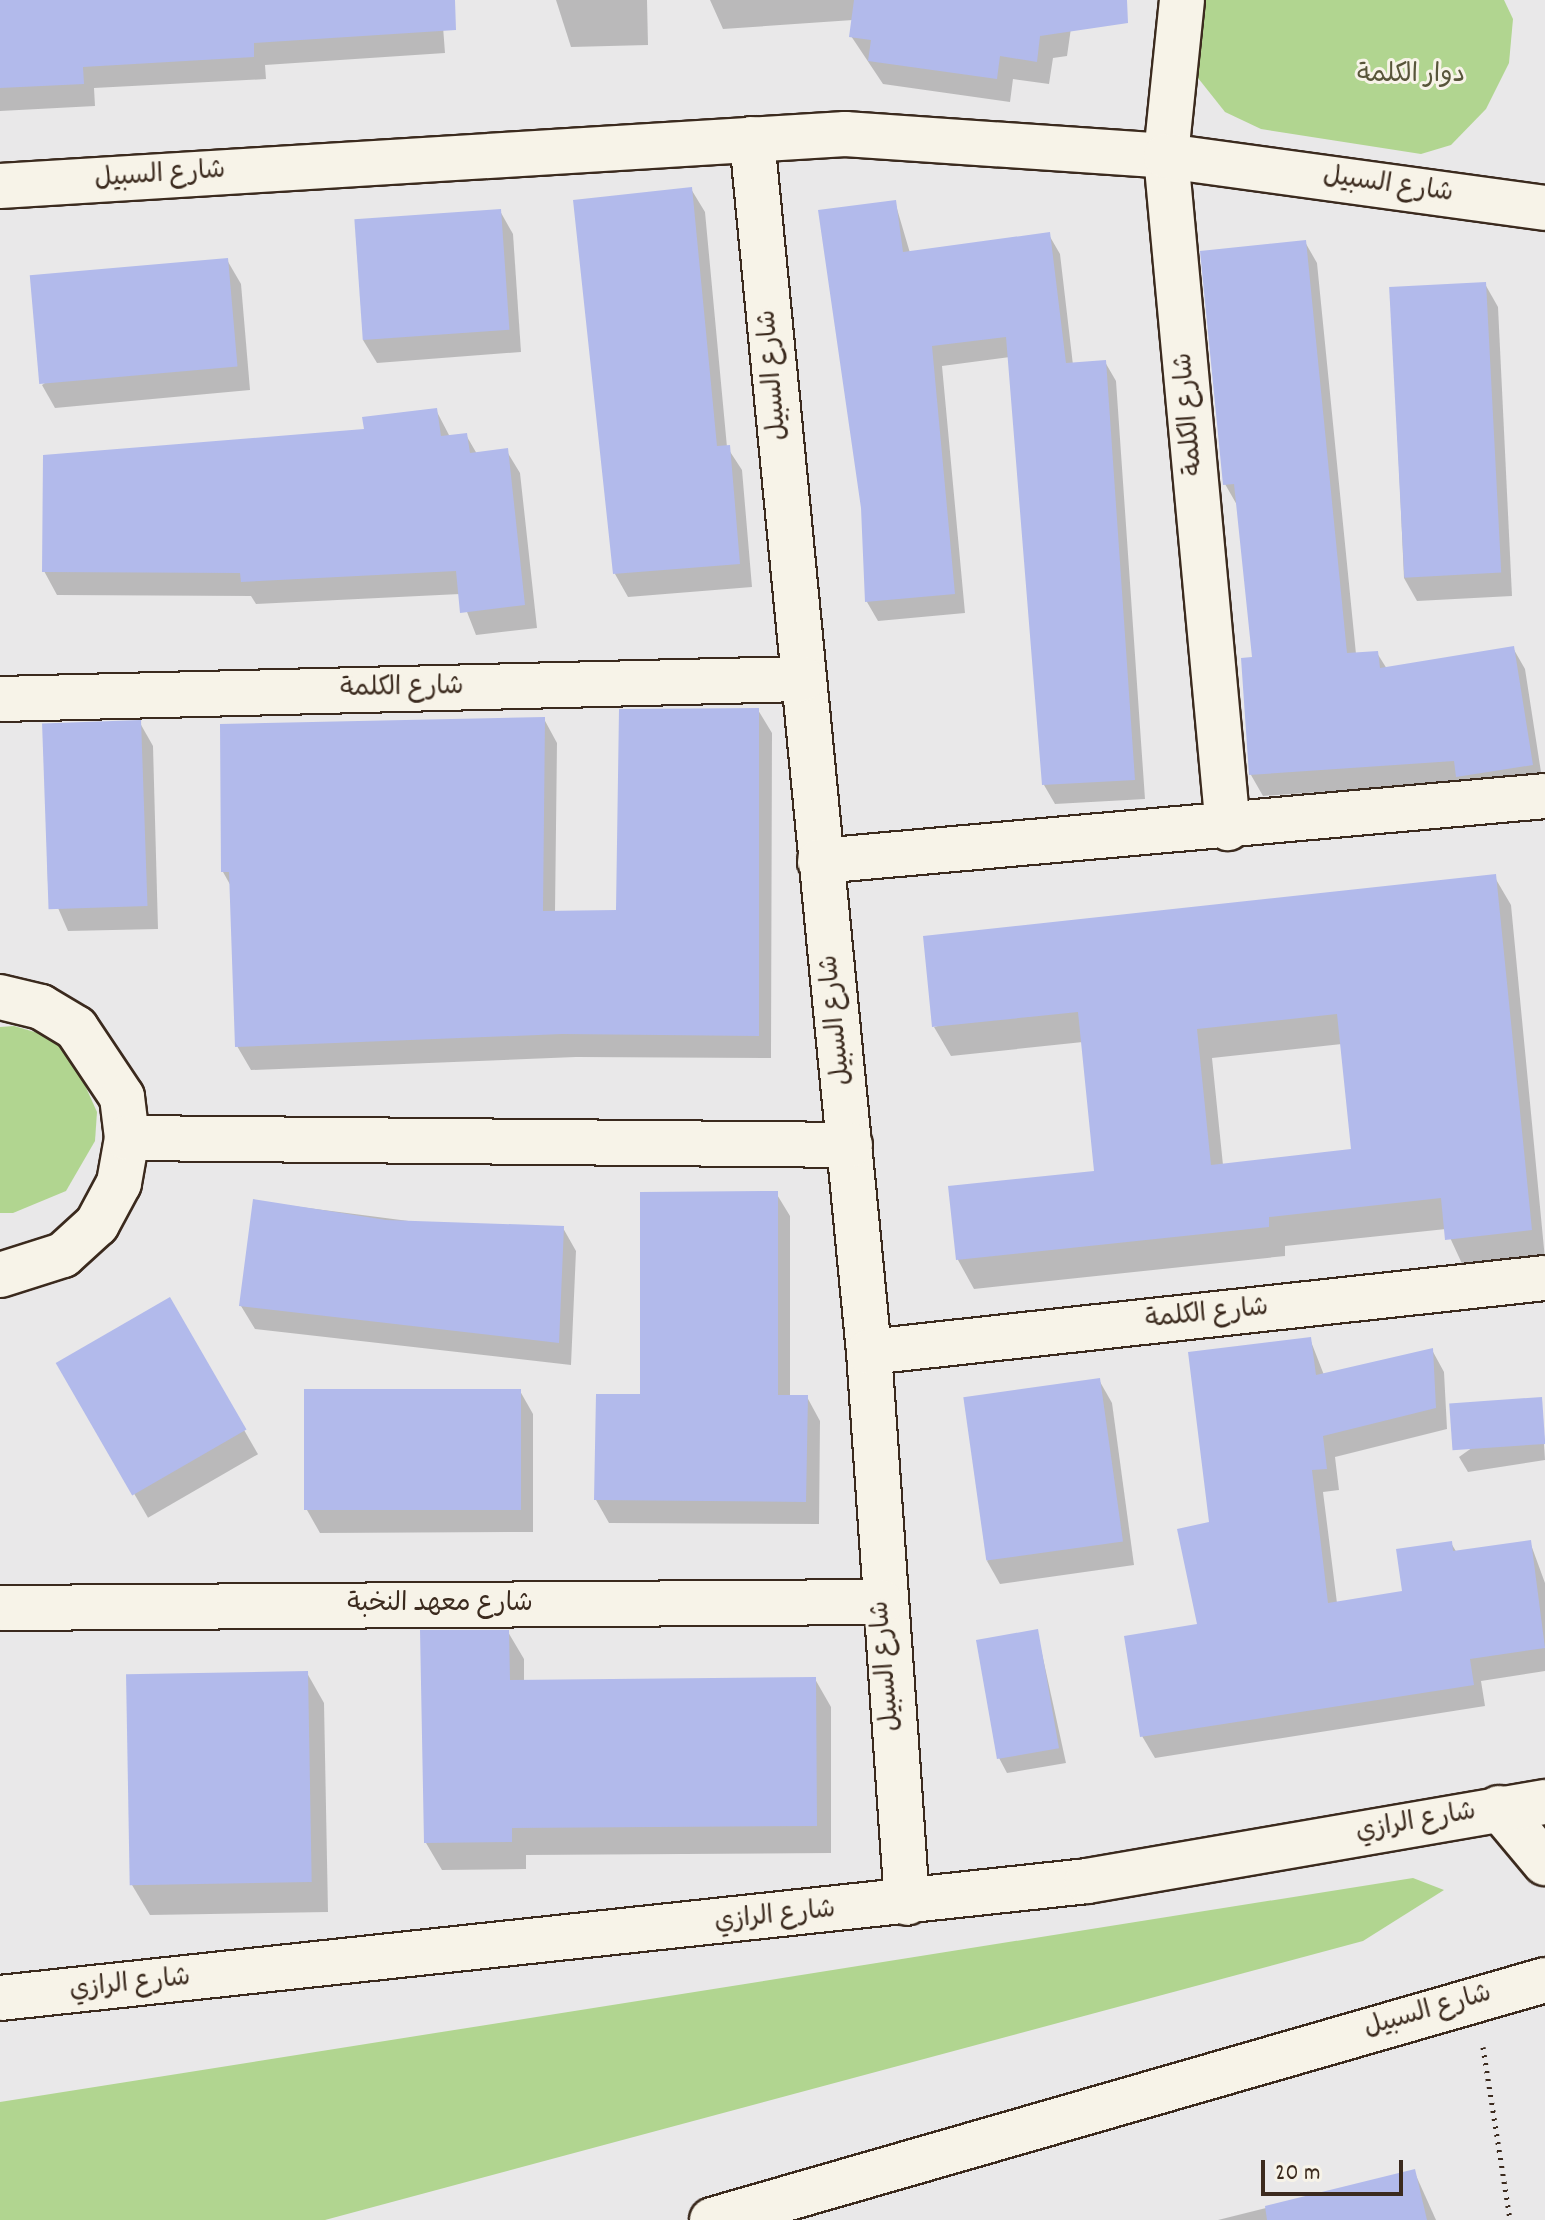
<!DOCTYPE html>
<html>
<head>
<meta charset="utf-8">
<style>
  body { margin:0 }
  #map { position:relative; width:1545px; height:2220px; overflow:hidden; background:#e9e8e9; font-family:Dekko,"Playpen Sans Arabic",sans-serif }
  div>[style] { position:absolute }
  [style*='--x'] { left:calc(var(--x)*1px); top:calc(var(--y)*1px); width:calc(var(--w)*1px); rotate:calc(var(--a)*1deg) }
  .green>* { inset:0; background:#b1d590 }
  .shadow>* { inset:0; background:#0003; transform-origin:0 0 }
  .building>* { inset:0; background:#b2baeb; transform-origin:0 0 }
  .path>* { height:5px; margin-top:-2.5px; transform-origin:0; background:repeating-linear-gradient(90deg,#3b2a1e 0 2px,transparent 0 8px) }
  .roads { filter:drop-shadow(2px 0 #3b2a1e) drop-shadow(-2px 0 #3b2a1e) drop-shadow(0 2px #3b2a1e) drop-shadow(0 -2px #3b2a1e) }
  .minor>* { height:44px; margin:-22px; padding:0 22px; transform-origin:22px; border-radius:22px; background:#f7f3e8 }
  .tertiary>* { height:44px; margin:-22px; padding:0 22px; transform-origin:22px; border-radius:22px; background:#f7f3e8 }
  .secondary>* { height:44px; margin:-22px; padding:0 22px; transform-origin:22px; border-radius:22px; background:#f7f3e8 }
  span { translate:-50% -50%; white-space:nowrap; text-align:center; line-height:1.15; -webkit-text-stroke:6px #f7f3e8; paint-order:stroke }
  .park-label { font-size:26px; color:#58553a }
  .street-label { font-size:26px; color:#3b2a1e }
  .scale { position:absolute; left:1261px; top:2160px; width:142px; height:36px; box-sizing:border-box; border:4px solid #3b2a1e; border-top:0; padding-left:10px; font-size:24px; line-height:28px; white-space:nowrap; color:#3b2a1e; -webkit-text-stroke:6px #f7f3e8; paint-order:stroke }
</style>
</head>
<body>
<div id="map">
  <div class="green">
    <i style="clip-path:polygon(1202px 0,1504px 0,1513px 19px,1509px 63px,1486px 109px,1451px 145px,1421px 154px,1261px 129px,1225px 112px,1198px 78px,1183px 41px)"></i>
    <i style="clip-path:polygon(14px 1026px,45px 1035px,71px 1054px,97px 1112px,95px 1141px,66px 1191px,13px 1213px,0 1213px,0 1027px)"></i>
    <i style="clip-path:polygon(1413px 1878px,1444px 1890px,1363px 1941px,325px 2220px,0 2220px,0 2102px)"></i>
  </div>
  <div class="shadow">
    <i style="clip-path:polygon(0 0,441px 0,445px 53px,265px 65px,266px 79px,94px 88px,95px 106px,0 111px)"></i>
    <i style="clip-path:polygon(556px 0,647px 0,648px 45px,571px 47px)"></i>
    <i style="clip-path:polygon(710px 0,1075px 0,1067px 56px,1053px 58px,1049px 84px,1013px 79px,1010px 102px,883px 84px,851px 36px,853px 20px,723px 29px)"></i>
    <i style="clip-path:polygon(691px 189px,705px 212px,727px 447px,742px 470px,752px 587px,628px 597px,615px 574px)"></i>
    <i style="clip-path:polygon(895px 202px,910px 253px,1049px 235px,1060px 254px,1073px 365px,1105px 362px,1116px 381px,1145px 799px,1055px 804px,1044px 785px,1010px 357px,942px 366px,965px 613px,878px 621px,867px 602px)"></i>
    <i style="clip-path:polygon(500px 211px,513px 234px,521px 352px,377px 363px,363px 340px)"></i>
    <i style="clip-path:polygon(1305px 242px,1317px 263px,1356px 654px,1377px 653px,1387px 669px,1513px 648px,1525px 669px,1543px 785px,1461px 782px,1263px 796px,1251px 775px,1255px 659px,1237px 505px,1225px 484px)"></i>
    <i style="clip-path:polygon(227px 260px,241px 284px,250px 390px,55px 408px,42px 385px)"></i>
    <i style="clip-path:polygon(1485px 284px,1498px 307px,1512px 596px,1417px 601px,1404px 578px,1391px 289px)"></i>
    <i style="clip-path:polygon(436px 410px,450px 437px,466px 435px,477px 454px,506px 450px,520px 473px,537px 628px,476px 635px,460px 594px,256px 604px,251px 596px,57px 595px,44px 571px,366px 430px)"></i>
    <i style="clip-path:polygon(758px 710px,772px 733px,771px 1058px,576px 1057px,251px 1070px,237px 1046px,232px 888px,223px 872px,544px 719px,557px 743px,555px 913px,617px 912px)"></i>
    <i style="clip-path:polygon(140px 723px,153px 746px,158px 929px,68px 931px,48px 885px,44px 725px)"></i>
    <i style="clip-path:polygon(evenodd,1494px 876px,1511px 905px,1545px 1259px,1464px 1268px,1446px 1229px,1285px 1246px,1285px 1256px,974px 1289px,958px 1260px,950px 1188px,1096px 1173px,1083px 1042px,951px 1056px,934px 1027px,1494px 876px,1342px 1044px,1353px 1151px,1223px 1165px,1212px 1058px,1342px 1044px)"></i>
    <i style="clip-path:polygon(776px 1193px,790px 1216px,790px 1397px,807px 1397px,820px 1421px,819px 1524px,609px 1523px,596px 1500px)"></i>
    <i style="clip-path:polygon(254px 1201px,424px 1223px,563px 1228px,576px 1251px,571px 1365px,255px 1329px,241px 1306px)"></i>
    <i style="left:169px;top:1300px;width:178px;height:127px;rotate:60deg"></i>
    <i style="clip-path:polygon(1310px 1339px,1324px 1375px,1432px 1350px,1444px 1372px,1447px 1429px,1335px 1457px,1339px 1490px,1323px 1492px,1337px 1603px,1404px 1592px,1451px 1543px,1457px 1553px,1530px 1542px,1545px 1583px,1545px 1671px,1481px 1681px,1485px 1706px,1155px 1758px,1142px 1736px,1199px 1626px,1211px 1524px)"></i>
    <i style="clip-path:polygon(1099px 1380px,1112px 1403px,1134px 1565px,1000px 1584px,987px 1561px)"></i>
    <i style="clip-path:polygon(520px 1391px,533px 1414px,533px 1532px,320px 1533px,307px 1510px)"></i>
    <i style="clip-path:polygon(1541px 1399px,1545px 1460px,1468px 1472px,1459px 1457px)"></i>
    <i style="clip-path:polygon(1037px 1631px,1066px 1763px,1007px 1773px,999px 1758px)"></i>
    <i style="clip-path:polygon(508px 1632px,524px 1659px,524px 1682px,815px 1679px,831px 1707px,831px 1853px,526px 1855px,526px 1869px,442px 1870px,426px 1843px)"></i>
    <i style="clip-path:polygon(307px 1673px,324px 1703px,328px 1912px,150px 1915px,132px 1885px)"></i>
    <i style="clip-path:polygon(1414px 2171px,1436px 2220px,1218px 2220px)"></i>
  </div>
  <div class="building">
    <i style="clip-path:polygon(0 0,455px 0,456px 30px,254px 43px,254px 57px,83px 67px,84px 84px,0 88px)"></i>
    <i style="clip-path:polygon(854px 0,1127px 0,1128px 23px,1040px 36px,1037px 62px,1000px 56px,997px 79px,868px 61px,871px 40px,849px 37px)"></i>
    <i style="clip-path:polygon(692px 187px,717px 446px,730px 445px,740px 564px,613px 574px,573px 200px)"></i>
    <i style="clip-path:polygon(896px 200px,903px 252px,1050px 232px,1066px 363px,1106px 360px,1135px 780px,1042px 785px,1006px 337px,932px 346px,955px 594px,865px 602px,861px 508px,818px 210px)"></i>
    <i style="left:501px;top:209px;width:121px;height:147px;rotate:86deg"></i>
    <i style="clip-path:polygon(1306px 240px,1347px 653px,1378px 651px,1380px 668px,1514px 646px,1533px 765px,1456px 777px,1454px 761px,1249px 775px,1241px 658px,1252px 657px,1234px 484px,1223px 485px,1200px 251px)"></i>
    <i style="left:228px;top:258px;width:109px;height:199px;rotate:85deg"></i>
    <i style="left:1486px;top:282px;width:291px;height:97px;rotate:87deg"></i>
    <i style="clip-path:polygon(437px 408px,441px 436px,467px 433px,470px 453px,508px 448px,525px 605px,460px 613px,456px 571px,241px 582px,240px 573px,42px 572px,43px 455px,364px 429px,362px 417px)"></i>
    <i style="clip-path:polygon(759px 708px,759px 1036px,562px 1034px,235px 1047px,229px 872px,221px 872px,220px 724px,545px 717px,543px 911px,616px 910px,619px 709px)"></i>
    <i style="left:141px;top:720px;width:186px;height:99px;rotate:88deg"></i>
    <i style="clip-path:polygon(evenodd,1496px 874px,1532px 1230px,1445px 1240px,1441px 1198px,1269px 1217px,1269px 1227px,956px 1260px,948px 1186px,1094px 1171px,1078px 1012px,932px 1027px,923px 936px,1496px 874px,1337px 1014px,1351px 1149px,1211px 1165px,1197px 1029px,1337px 1014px)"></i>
    <i style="clip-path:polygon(778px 1191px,778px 1395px,808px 1395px,806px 1502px,594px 1500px,596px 1394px,640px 1394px,640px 1192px)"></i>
    <i style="clip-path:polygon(253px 1199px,386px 1220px,564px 1226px,559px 1343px,239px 1306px)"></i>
    <i style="left:170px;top:1297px;width:153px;height:132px;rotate:60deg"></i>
    <i style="clip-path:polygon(1311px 1337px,1316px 1375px,1433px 1348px,1436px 1408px,1323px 1436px,1327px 1469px,1312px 1470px,1328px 1603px,1402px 1591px,1396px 1549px,1452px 1541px,1453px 1551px,1531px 1540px,1545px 1648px,1470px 1659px,1474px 1685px,1140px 1737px,1124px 1636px,1197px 1624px,1177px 1529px,1209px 1522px,1188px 1352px)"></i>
    <i style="left:1100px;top:1378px;width:165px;height:138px;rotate:82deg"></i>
    <i style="left:304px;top:1389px;width:217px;height:121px"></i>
    <i style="left:1542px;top:1397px;width:47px;height:93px;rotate:86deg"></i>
    <i style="left:1038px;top:1629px;width:121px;height:63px;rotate:80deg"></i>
    <i style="clip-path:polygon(420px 1630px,509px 1630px,510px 1680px,816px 1677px,817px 1826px,512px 1828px,512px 1842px,424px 1843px)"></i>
    <i style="left:308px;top:1671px;width:211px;height:182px;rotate:89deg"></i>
    <i style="clip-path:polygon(1415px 2169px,1427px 2220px,1267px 2220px,1265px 2206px)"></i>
  </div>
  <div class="path">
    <i style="--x:1483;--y:2047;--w:175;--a:81.1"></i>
  </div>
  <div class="roads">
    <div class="minor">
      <i style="--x:1182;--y:0;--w:157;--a:95.9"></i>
      <i style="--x:1166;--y:156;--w:675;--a:84.73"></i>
      <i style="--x:752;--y:139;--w:1219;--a:84.49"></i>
      <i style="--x:869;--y:1352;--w:552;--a:86.05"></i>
      <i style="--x:0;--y:699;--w:803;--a:-1.43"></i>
      <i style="--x:820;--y:861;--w:728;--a:-5.12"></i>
      <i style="--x:0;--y:997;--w:42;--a:13.7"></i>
      <i style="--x:41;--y:1007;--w:41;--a:31"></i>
      <i style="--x:76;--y:1028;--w:83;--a:56.3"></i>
      <i style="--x:122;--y:1097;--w:41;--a:83"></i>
      <i style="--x:127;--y:1138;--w:46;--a:100.1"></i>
      <i style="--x:119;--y:1183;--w:47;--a:118.2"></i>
      <i style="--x:97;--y:1224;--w:46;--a:137.6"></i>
      <i style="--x:63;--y:1255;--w:66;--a:162.4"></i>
      <i style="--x:127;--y:1138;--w:723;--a:0.55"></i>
      <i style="--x:869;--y:1352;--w:680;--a:-6.25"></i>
      <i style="--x:0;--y:1608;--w:881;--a:-0.39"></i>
    </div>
    <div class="tertiary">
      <i style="--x:0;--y:186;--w:847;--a:-3.52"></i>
      <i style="--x:845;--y:134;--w:322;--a:3.9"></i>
      <i style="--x:1166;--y:156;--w:383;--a:7.8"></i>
    </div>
    <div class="secondary">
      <i style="--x:1499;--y:1808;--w:72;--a:50.1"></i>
      <i style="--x:0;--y:1998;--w:1093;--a:-6.14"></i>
      <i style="--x:1087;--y:1881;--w:465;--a:-9.8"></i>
      <i style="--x:712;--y:2220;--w:867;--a:-16.07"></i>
    </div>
  </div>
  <div class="park-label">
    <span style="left:1411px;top:76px">دوار الكلمة</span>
  </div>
  <div class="street-label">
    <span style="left:160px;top:176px;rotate:-4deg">شارع السبيل</span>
    <span style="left:1388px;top:186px;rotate:8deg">شارع السبيل</span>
    <span style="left:774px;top:375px;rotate:-95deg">شارع السبيل</span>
    <span style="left:1190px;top:414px;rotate:-95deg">شارع الكلمة</span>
    <span style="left:402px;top:689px;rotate:-1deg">شارع الكلمة</span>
    <span style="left:837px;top:1020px;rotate:-96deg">شارع السبيل</span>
    <span style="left:1207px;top:1315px;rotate:-6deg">شارع الكلمة</span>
    <span style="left:440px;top:1605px">شارع معهد النخبة</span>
    <span style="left:887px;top:1666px;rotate:-95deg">شارع السبيل</span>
    <span style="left:1416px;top:1823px;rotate:-10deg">شارع الرازي</span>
    <span style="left:775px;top:1917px;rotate:-6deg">شارع الرازي</span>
    <span style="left:130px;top:1985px;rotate:-6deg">شارع الرازي</span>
    <span style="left:1428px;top:2012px;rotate:-16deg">شارع السبيل</span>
  </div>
  <div class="scale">20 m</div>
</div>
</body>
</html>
